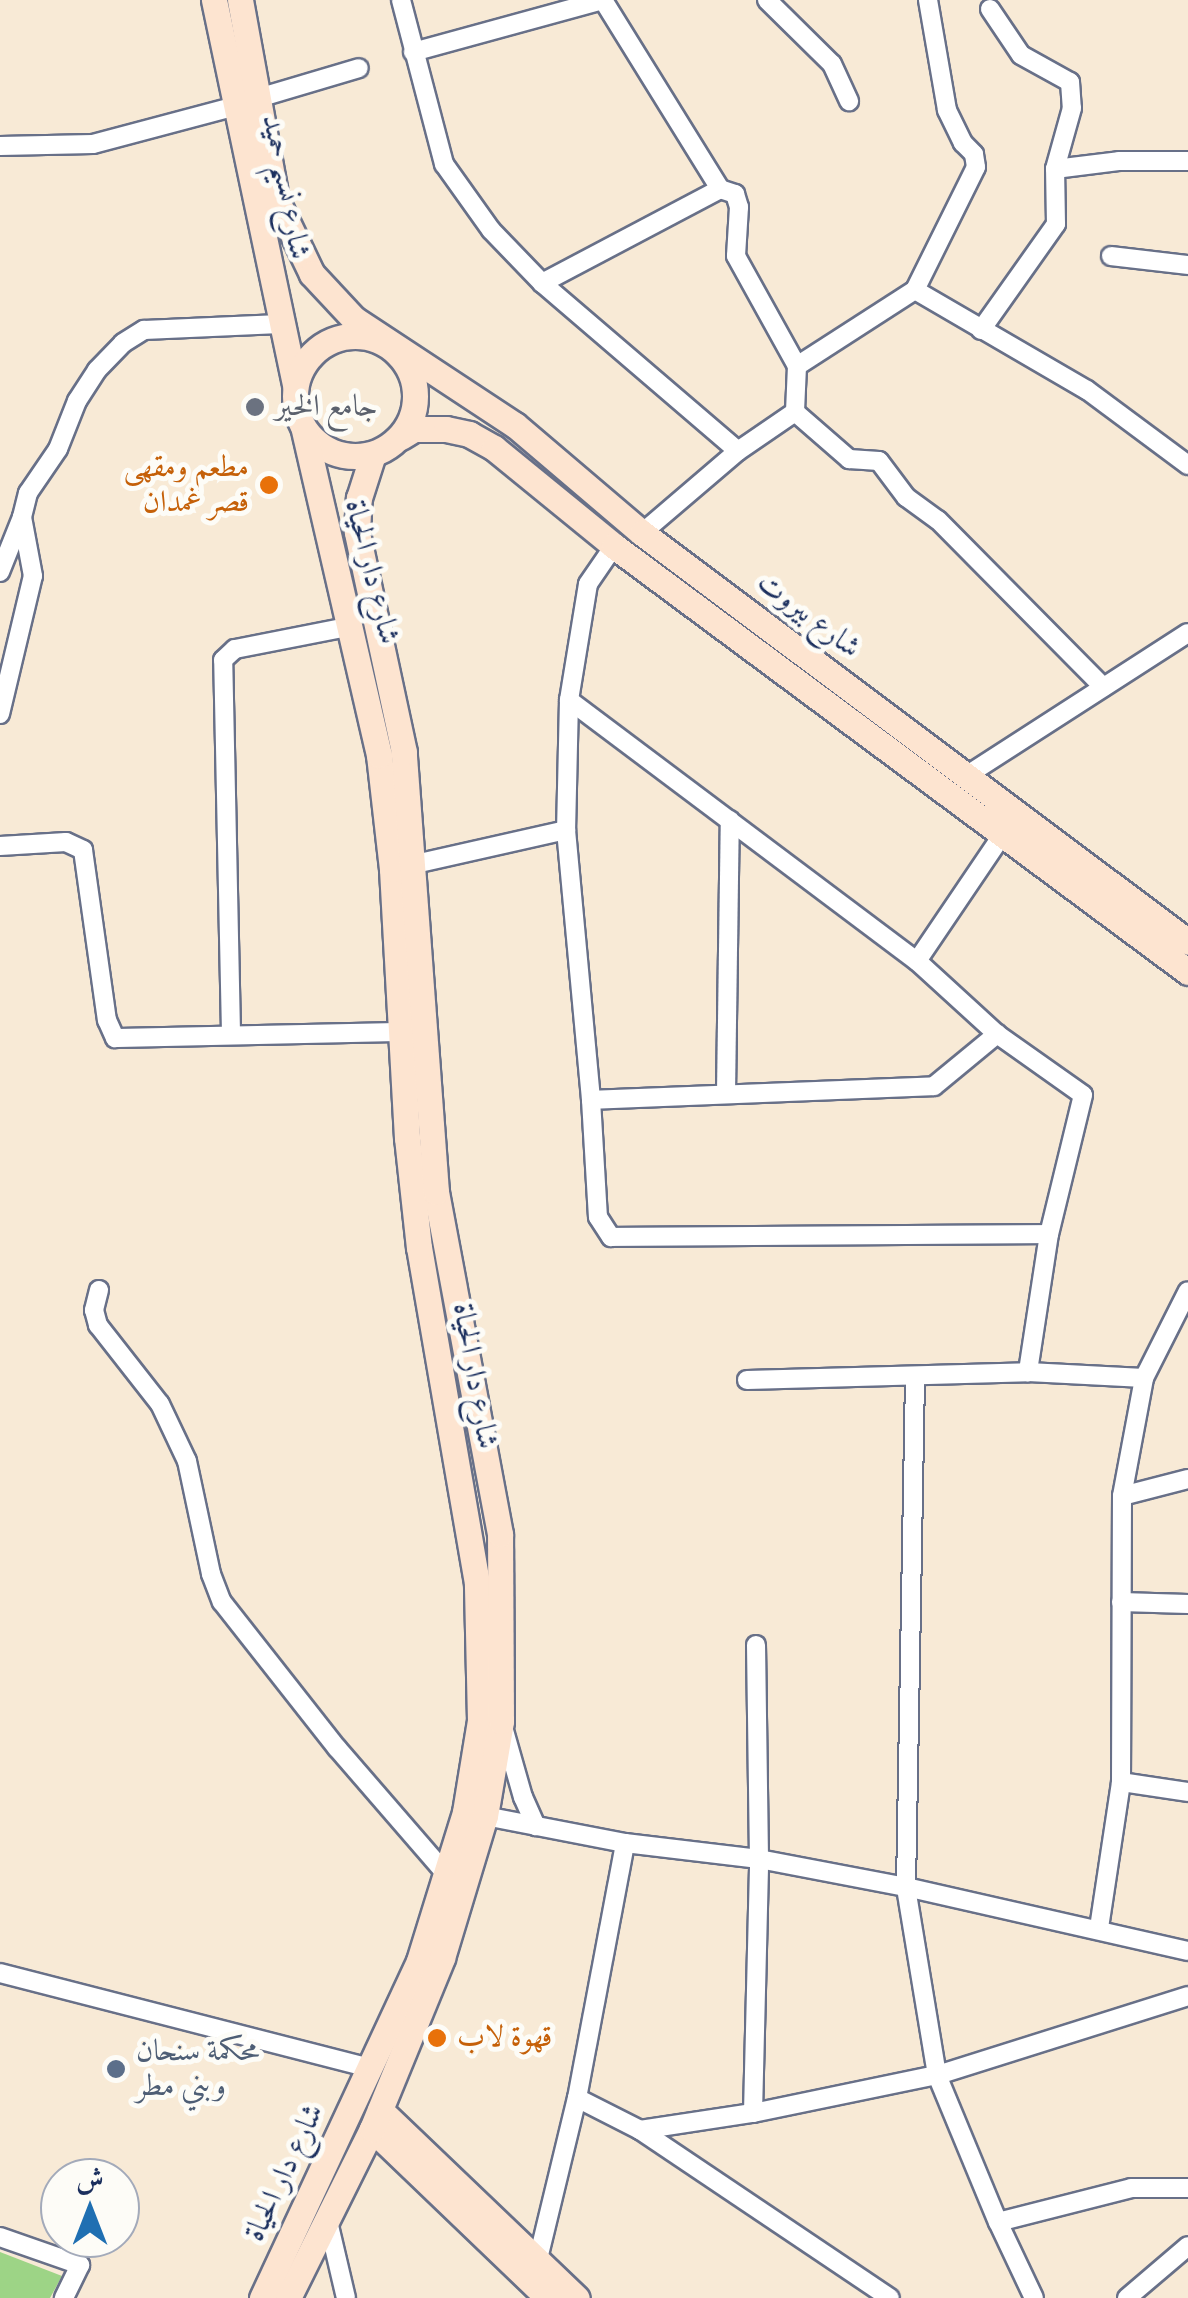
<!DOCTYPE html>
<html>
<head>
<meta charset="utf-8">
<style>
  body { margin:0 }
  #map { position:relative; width:1188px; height:2298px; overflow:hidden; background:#f8ead6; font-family:"IM FELL DW Pica",Amiri,serif }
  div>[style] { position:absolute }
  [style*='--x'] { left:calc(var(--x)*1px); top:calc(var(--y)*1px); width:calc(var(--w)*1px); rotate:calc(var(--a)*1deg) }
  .green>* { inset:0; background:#9dd486 }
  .roads { filter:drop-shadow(2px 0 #687088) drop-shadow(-2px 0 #687088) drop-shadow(0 2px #687088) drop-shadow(0 -2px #687088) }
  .street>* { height:18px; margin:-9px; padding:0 9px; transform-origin:9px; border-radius:9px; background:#fff }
  .secondary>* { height:25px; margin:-12.5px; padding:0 12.5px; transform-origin:12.5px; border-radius:12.5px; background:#fde4d0 }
  .secondary>.ring { margin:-12.5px; padding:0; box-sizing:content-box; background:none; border:25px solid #fde4d0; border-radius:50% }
  .dots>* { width:28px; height:28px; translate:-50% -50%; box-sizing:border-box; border:5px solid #fdfcf7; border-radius:50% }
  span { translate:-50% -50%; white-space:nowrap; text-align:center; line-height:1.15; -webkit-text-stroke:10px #fdfcf7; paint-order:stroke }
  .street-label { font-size:30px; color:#1b2f5e }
  .worship-label { font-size:30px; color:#5b616d }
  .left { translate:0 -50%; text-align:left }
  .food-label { font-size:30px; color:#c56008 }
  .right { translate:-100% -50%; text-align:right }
  .service-label { font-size:30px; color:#4e5e75 }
  .north { position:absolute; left:40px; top:2158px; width:100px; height:100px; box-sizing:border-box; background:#fdfcf7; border:2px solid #a3aaba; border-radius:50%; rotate:0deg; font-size:28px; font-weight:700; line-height:40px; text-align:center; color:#1b2f5e }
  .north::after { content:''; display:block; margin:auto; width:35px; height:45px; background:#1f6fb2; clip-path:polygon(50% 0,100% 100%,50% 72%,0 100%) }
</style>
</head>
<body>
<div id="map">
  <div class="green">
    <i style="clip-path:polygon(0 2252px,62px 2276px,50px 2298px,0 2298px)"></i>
  </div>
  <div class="roads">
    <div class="street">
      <i style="--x:401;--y:0;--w:170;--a:75.3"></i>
      <i style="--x:444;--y:164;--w:81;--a:54.5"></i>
      <i style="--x:491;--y:230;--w:74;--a:46.1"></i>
      <i style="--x:542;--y:283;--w:258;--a:40.6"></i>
      <i style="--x:767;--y:0;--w:91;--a:44.6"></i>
      <i style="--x:832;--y:64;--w:41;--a:65.3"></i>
      <i style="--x:990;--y:9;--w:55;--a:56"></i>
      <i style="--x:1021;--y:55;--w:56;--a:28.9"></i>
      <i style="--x:1070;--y:82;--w:26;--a:86"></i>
      <i style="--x:1072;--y:108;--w:63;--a:105.6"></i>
      <i style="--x:413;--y:52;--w:197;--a:-15.3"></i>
      <i style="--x:603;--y:0;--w:222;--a:58.2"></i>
      <i style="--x:720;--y:189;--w:16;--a:18"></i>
      <i style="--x:735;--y:194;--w:14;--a:73"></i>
      <i style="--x:739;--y:207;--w:49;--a:93.5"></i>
      <i style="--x:736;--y:256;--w:126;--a:61"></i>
      <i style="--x:797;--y:366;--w:46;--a:92.5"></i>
      <i style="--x:795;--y:412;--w:72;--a:41"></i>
      <i style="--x:849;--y:459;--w:30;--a:4"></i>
      <i style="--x:879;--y:461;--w:45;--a:53.1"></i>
      <i style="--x:906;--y:497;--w:39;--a:36"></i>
      <i style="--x:938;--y:520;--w:235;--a:45.3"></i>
      <i style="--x:258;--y:98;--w:105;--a:-16.5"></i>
      <i style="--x:0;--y:146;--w:93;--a:-1.2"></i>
      <i style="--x:93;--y:144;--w:148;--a:-14.9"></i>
      <i style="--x:1111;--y:256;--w:78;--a:6.7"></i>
      <i style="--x:542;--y:283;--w:201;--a:-27.8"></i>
      <i style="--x:915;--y:290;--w:199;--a:30.2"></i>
      <i style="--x:1087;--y:390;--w:126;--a:36.6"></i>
      <i style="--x:981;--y:330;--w:130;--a:-54.7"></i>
      <i style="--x:1056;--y:224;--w:55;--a:-91"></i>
      <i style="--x:1055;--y:169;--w:64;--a:-7.1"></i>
      <i style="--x:1119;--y:161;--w:69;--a:0"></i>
      <i style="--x:797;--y:366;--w:140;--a:-32.8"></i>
      <i style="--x:915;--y:290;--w:137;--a:-63.6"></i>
      <i style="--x:976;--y:167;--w:13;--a:-99"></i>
      <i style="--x:974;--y:154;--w:16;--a:-135"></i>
      <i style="--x:963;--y:143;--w:37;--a:-116"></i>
      <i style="--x:947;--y:110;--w:112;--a:-99.8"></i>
      <i style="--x:642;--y:533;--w:126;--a:-40.5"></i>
      <i style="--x:738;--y:451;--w:69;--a:-34.4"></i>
      <i style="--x:614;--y:546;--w:46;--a:124.4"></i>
      <i style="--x:588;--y:584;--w:118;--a:99.3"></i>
      <i style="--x:569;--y:700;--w:130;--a:91.3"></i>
      <i style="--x:566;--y:830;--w:271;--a:84.7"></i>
      <i style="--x:591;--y:1100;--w:343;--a:-2.3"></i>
      <i style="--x:934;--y:1086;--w:82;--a:-39.5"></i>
      <i style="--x:0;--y:572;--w:59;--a:-68.2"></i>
      <i style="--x:569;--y:700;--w:435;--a:36.9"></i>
      <i style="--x:917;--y:961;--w:108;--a:42.4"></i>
      <i style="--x:997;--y:1034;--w:105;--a:35.3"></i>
      <i style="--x:1083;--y:1095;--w:143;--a:103.7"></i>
      <i style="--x:1049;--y:1234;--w:140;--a:98.7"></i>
      <i style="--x:0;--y:714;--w:142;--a:-76.6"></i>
      <i style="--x:33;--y:576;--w:60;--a:-100.6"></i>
      <i style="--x:22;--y:517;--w:25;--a:-76"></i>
      <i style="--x:28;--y:493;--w:53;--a:-55.7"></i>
      <i style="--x:58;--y:449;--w:52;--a:-68.4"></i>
      <i style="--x:77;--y:401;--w:37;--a:-57"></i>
      <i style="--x:97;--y:370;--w:37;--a:-46"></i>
      <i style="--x:123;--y:343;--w:25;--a:-32"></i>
      <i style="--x:144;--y:330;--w:136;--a:-2.5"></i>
      <i style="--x:969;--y:774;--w:260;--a:-32.8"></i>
      <i style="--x:0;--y:846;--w:66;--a:-3.5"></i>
      <i style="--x:66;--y:842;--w:19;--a:25"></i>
      <i style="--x:83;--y:850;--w:172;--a:82"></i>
      <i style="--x:107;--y:1020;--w:20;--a:66"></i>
      <i style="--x:115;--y:1038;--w:285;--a:-1.2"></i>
      <i style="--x:415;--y:864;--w:155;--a:-12.7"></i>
      <i style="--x:917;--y:961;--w:153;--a:-55.9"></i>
      <i style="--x:231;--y:1033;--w:373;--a:-91.2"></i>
      <i style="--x:223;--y:660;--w:16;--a:-43"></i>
      <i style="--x:235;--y:649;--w:119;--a:-11.1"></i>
      <i style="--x:726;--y:1093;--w:273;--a:-89.2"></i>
      <i style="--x:591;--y:1100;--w:117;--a:86.6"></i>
      <i style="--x:598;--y:1217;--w:24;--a:57"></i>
      <i style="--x:611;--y:1237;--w:438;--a:-0.4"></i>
      <i style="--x:99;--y:1290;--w:21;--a:104"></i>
      <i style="--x:94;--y:1310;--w:16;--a:75"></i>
      <i style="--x:98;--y:1325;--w:100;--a:51.9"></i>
      <i style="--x:160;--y:1404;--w:63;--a:64.7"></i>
      <i style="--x:187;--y:1461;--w:116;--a:78"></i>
      <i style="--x:211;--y:1574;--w:30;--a:69"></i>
      <i style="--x:222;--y:1602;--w:186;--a:51.8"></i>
      <i style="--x:337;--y:1748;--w:167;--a:49.1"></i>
      <i style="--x:747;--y:1380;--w:281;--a:-1.6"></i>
      <i style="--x:1028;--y:1372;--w:116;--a:3"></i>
      <i style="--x:1122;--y:1496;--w:68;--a:-14.4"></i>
      <i style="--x:1121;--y:1602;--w:67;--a:1.7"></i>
      <i style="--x:503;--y:1727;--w:73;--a:74.1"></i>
      <i style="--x:523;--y:1797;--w:32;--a:66"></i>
      <i style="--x:1121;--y:1782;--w:68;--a:8.5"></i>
      <i style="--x:485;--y:1816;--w:143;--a:10.9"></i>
      <i style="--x:625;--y:1843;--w:135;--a:6.8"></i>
      <i style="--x:759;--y:1859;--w:150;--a:10.8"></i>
      <i style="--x:906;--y:1887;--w:289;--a:12.8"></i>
      <i style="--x:1099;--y:1928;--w:148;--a:-81.4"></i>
      <i style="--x:1121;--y:1782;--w:286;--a:-89.8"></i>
      <i style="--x:1122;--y:1496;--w:120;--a:-79.4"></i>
      <i style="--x:1144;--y:1378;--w:97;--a:-63.2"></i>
      <i style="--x:0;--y:1973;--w:383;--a:14.4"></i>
      <i style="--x:1188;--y:1996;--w:263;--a:162.5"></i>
      <i style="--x:937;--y:2075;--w:159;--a:67.5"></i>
      <i style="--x:998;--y:2222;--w:137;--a:-14.3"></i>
      <i style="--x:1131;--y:2188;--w:57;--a:0"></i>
      <i style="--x:577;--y:2098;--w:71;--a:26.9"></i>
      <i style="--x:640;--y:2130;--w:301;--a:33.9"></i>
      <i style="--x:753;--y:2113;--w:254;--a:-88.6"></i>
      <i style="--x:759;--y:1859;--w:214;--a:-90.8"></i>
      <i style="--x:640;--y:2130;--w:114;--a:-8.6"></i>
      <i style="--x:753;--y:2113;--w:188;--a:-11.7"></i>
      <i style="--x:937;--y:2075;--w:191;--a:-99.4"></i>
      <i style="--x:906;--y:1887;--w:508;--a:-88.99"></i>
      <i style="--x:327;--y:2217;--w:83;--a:76.8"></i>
      <i style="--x:998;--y:2222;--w:84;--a:64.7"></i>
      <i style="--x:0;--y:2237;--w:85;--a:19.3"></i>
      <i style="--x:80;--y:2265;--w:37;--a:116"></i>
      <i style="--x:538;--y:2259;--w:166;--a:-76.4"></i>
      <i style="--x:577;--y:2098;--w:259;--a:-79.3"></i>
      <i style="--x:1127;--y:2298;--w:80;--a:-40.4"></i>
    </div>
    <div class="secondary">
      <i style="--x:214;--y:0;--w:393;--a:78.1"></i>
      <i style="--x:240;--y:0;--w:202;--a:79.7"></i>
      <i style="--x:276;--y:199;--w:83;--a:64.4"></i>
      <i style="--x:312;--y:274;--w:62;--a:47"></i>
      <i style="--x:354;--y:319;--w:193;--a:33.4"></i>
      <i style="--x:515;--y:425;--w:167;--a:40.4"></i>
      <i style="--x:642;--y:533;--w:682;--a:36.84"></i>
      <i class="ring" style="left:295px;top:336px;width:95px;height:95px"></i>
      <i style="--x:401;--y:437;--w:15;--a:-32"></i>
      <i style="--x:414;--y:429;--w:32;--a:0"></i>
      <i style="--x:446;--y:429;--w:24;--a:12"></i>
      <i style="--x:469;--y:434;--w:29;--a:29"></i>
      <i style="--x:494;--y:448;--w:155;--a:39.2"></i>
      <i style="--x:614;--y:546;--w:715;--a:36.58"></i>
      <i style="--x:380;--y:2110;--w:272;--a:43.7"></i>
      <i style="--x:372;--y:2129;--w:244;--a:43.8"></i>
      <i style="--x:262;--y:2298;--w:372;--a:-65"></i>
      <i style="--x:419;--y:1961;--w:156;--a:-72.8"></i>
      <i style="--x:465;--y:1812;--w:93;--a:-80.7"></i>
      <i style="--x:480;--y:1720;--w:137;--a:-91.3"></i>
      <i style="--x:477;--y:1583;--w:340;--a:-99.8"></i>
      <i style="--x:419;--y:1248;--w:111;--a:-96.2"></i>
      <i style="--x:407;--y:1138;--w:269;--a:-93.2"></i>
      <i style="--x:392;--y:869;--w:115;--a:-96.5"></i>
      <i style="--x:379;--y:755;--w:334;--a:-103"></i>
      <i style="--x:288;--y:2298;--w:189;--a:-63.6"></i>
      <i style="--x:372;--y:2129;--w:185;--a:-67.7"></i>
      <i style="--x:442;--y:1958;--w:148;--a:-73.2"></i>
      <i style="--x:485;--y:1816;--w:96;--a:-80.4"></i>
      <i style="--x:501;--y:1721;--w:187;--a:-90.3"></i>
      <i style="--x:500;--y:1534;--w:348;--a:-100.6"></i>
      <i style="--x:436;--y:1192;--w:441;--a:-94.2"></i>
      <i style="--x:404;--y:752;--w:225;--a:-102.1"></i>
      <i style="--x:357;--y:532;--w:34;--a:-87"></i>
      <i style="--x:359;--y:498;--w:46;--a:-72.3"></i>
    </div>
  </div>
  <div class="dots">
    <i style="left:255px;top:407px;background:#6b7280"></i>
    <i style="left:269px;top:485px;background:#e8710a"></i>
    <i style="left:437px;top:2038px;background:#e8710a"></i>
    <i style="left:116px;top:2069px;background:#5c6f8a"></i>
  </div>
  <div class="street-label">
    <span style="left:285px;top:187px;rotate:79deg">شارع نسيم حميد</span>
    <span style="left:371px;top:572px;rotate:76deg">شارع دار الحياة</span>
    <span style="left:808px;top:616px;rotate:37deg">شارع بيروت</span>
    <span style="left:474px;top:1376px;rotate:80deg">شارع دار الحياة</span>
    <span style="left:285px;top:2173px;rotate:-65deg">شارع دار الحياة</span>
  </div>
  <div class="worship-label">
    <span class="left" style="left:275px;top:407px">جامع الخير</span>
  </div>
  <div class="food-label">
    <span class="right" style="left:249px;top:485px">مطعم ومقهى<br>قصر غمدان</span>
    <span class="left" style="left:457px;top:2038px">قهوة لاب</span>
  </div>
  <div class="service-label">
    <span class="left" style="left:136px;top:2069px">محكمة سنحان<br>وبني مطر</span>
  </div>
  <div class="north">ش</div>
</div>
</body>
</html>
